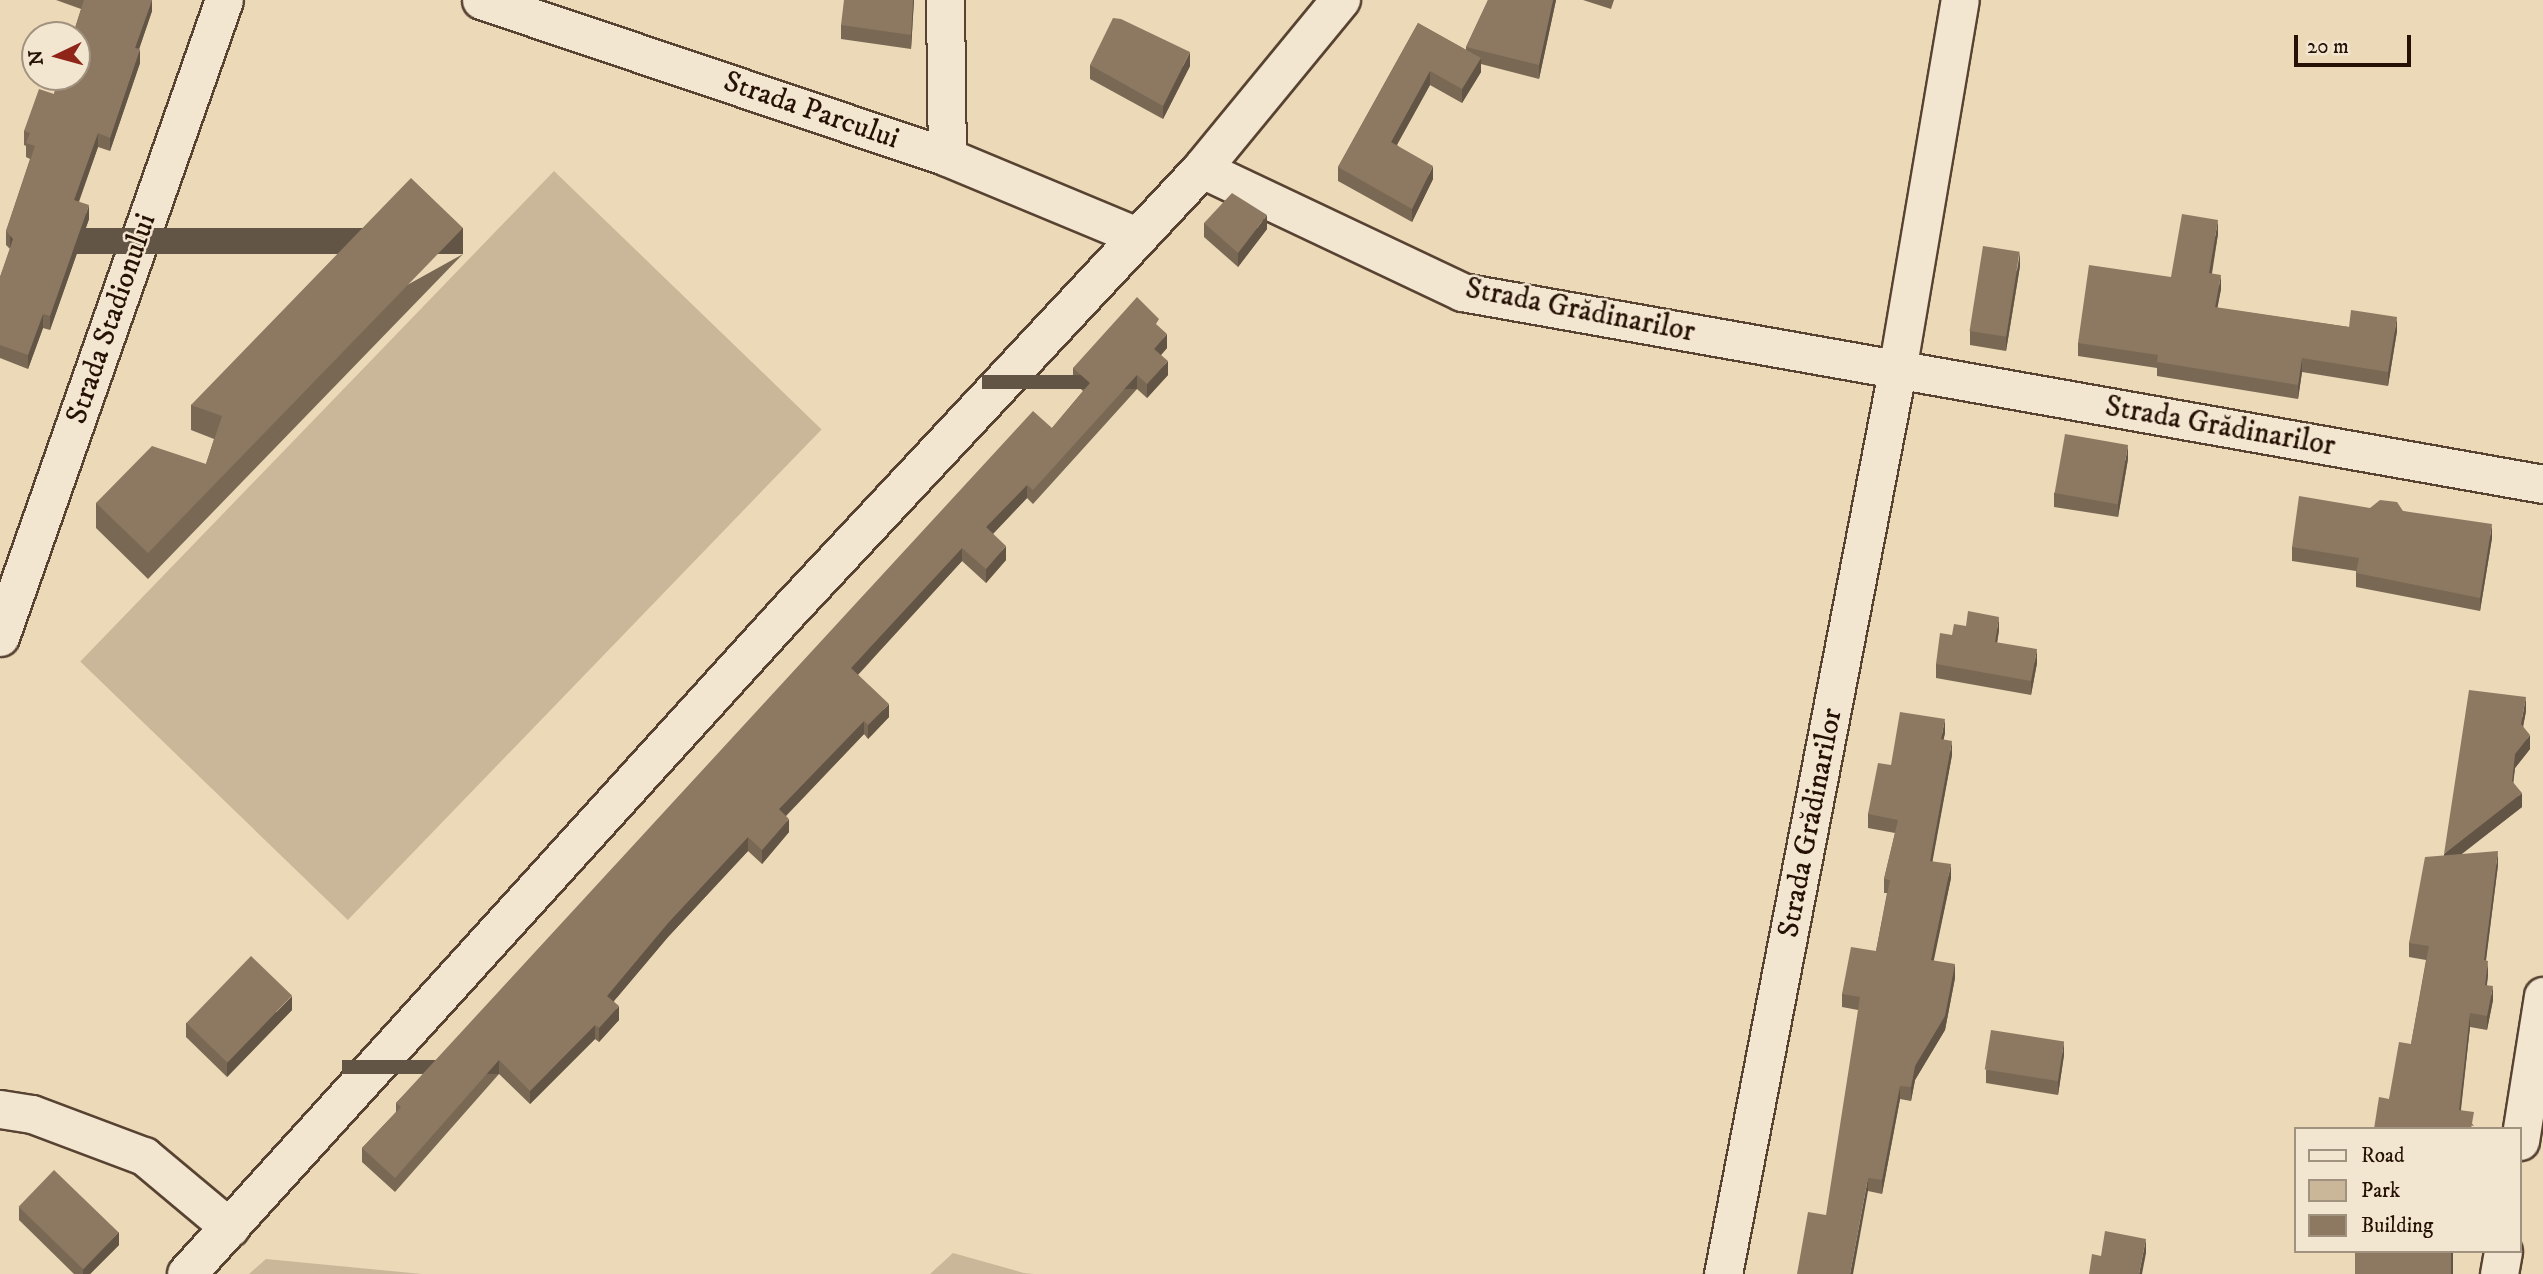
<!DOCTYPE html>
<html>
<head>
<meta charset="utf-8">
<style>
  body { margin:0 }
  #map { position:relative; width:2543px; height:1274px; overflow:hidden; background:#ecd9b8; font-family:"IM FELL DW Pica",serif }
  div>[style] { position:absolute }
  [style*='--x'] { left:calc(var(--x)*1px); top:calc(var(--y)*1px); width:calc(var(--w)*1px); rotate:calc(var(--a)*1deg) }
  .green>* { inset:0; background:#cab79a; transform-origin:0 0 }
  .roads { filter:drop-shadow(2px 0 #584332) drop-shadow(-2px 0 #584332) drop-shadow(0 2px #584332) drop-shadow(0 -2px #584332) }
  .street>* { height:37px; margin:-18.5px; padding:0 18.5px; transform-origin:18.5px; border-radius:18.5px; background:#f3e6d1 }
  .secondary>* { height:38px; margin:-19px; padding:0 19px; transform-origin:19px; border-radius:19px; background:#f3e6d1 }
  .wall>* { inset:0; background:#796854 }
  .shaded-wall>* { inset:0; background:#635545; transform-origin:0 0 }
  .building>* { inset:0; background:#8d7962; transform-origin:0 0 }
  span { translate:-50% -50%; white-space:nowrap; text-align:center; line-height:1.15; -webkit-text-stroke:5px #f3e6d1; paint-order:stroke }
  .street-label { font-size:30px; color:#261105 }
  .legend { position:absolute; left:2294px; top:1127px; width:228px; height:126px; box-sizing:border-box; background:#f3e6d1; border:2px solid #a1917f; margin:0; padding:9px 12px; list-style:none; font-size:21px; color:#261105 }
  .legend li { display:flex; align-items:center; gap:14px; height:35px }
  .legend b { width:35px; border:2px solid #a1917f }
  .north { position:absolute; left:21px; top:21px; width:70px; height:70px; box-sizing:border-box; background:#f3e6d1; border:2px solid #a1917f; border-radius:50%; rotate:265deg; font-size:19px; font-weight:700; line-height:28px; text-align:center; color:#261105 }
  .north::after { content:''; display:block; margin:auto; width:24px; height:32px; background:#8f2418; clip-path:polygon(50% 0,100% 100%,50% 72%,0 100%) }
  .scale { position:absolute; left:2294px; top:35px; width:117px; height:32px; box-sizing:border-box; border:4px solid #261105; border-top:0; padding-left:9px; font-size:21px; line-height:24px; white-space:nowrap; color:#261105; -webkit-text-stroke:5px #f3e6d1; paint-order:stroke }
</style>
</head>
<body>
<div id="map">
  <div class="green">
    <i style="left:554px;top:171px;width:372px;height:682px;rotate:44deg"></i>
    <i style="clip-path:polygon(953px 1253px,1024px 1273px,1033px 1274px,930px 1274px)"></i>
    <i style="clip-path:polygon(266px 1259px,422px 1274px,249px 1274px)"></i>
  </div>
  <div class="roads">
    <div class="street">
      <i style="--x:481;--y:0;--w:492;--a:18.6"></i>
      <i style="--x:947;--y:157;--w:206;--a:22.6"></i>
      <i style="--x:945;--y:0;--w:157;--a:89.3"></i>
      <i style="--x:1202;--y:169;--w:288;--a:25.3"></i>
      <i style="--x:1462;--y:292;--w:1098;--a:10.07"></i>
      <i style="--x:0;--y:637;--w:675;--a:-70.63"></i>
      <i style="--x:0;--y:1109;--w:32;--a:9"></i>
      <i style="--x:32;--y:1114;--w:120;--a:20.6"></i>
      <i style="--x:144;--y:1156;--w:112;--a:39.9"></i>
      <i style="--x:2520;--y:1141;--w:147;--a:-81"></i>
      <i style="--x:1723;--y:1274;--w:920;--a:-79.09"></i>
      <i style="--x:1897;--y:371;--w:376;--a:-80.4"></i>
      <i style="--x:2499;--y:1274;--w:23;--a:-80"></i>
    </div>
    <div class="secondary">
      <i style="--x:187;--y:1274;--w:897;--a:-47.76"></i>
      <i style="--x:790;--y:610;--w:604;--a:-46.95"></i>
      <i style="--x:1202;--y:169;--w:219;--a:-50.6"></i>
    </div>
  </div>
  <div class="wall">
    <i style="clip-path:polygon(56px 0,152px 0,152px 11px,139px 49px,140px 63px,110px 151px,98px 147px,79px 202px,89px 219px,50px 330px,43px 328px,28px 369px,0 358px,0 277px,10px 249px,6px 245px,6px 231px,30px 159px,26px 157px,26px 146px,24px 145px,24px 131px,54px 94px,81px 9px)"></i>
    <i style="clip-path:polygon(914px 0,911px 49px,841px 39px,841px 25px)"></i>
    <i style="clip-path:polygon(1488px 0,1556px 0,1539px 79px,1481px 64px,1481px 72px,1462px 103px,1430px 85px,1397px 145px,1433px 179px,1412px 222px,1338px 181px,1338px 167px,1418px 23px,1466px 50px,1466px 47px)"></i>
    <i style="clip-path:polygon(1583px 0,1614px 0,1611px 9px)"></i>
    <i style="clip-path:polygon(1090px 65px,1190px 66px,1163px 119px,1090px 79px)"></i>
    <i style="clip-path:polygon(1204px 223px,1267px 229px,1238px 267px,1204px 237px)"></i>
    <i style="clip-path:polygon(2218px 234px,2212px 274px,2221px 289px,2217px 308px,2349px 327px,2397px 331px,2388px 386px,2302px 372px,2298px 399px,2157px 376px,2157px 368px,2078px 356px,2078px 343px,2171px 277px)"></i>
    <i style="clip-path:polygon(463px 254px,148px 579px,96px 528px,96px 503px,206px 464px,214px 439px,191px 430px,191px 405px)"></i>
    <i style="clip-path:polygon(2020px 266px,2006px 351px,1970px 345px,1970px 331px)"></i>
    <i style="clip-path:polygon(1159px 327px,1167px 348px,1161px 355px,1168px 375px,1147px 398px,1137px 389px,1033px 504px,1027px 498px,993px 534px,1006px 560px,986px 583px,962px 561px,858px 675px,889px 717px,868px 739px,864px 734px,786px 816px,789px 832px,762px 864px,748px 851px,668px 937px,614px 1001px,619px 1020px,599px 1042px,595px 1039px,530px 1104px,499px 1074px,395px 1192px,362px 1162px,362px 1148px,396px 1112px,396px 1103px,1052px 428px,1083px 391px,1073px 382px,1073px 368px)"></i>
    <i style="clip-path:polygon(2128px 459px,2118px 517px,2054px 507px,2054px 493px)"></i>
    <i style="clip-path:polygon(2370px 508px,2403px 511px,2492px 538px,2480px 611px,2356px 587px,2356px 571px,2292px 561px,2292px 547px)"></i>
    <i style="clip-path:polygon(1999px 630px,1997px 643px,2037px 663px,2031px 695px,1936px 678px,1936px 664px,1952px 635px)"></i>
    <i style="clip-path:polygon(2526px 711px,2523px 726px,2530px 749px,2515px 768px,2513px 782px,2522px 807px,2461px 854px,2498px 865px,2486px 961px,2488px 975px,2487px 985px,2493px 1000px,2487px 1030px,2470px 1027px,2461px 1110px,2474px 1126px,2389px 1099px,2411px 1044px,2426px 960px,2409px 957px,2409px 943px,2444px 856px)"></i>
    <i style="clip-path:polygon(1945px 733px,1943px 740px,1952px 755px,1932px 861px,1951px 878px,1933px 961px,1955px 978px,1945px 1030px,1915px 1080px,1911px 1101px,1900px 1099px,1882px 1194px,1868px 1191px,1858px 1010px,1842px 1007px,1842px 994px,1876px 951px,1887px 893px,1884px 893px,1884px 879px,1895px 833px,1868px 828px,1868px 814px,1891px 765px)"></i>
    <i style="clip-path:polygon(292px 1010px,227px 1077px,186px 1037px,186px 1023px)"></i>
    <i style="clip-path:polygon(2064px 1055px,2058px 1095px,1986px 1083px,1986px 1070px)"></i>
    <i style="clip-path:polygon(19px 1207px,119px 1245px,90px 1274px,74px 1274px,19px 1220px)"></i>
  </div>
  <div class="shaded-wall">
    <i style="clip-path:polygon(152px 0,152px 11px,135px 61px,135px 48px)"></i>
    <i style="clip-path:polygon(913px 0,914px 0,911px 49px,911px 35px)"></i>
    <i style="clip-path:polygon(1553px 0,1556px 0,1539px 79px,1539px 65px)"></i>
    <i style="clip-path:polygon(140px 49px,140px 63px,110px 151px,110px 138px)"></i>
    <i style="clip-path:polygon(1190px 52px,1190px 66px,1163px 119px,1163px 106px)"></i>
    <i style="clip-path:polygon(1481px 58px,1481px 72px,1462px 103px,1462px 89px)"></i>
    <i style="clip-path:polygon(1430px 71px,1430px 85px,1391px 155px,1391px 142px)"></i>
    <i style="clip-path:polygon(98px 133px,98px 147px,74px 214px,74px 200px)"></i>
    <i style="clip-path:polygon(1433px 166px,1433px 179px,1412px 222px,1412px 209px)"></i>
    <i style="clip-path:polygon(89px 205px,89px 219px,50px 330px,50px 316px)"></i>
    <i style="clip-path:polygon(1267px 215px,1267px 229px,1238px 267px,1238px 253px)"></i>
    <i style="clip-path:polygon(2218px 220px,2218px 234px,2209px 287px,2209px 273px)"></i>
    <i style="left:463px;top:228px;width:26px;height:453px;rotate:90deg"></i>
    <i style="clip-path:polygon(2020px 252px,2020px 266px,2006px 351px,2006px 337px)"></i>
    <i style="clip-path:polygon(2221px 275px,2221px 289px,2215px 321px,2215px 307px)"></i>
    <i style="clip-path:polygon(43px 314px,43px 328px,28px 369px,28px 355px)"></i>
    <i style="clip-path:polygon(2397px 317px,2397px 331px,2388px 386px,2388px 372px)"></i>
    <i style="clip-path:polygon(1167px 334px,1167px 348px,1154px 363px,1154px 349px)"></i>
    <i style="clip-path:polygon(2302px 358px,2302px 372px,2298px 399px,2298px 385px)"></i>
    <i style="clip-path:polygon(1168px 361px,1168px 375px,1147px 398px,1147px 384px)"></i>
    <i style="left:1137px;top:375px;width:14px;height:155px;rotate:90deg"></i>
    <i style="clip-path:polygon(2128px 445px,2128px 459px,2118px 517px,2118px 504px)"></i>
    <i style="clip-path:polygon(1027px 485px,1027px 498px,986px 541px,986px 527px)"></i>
    <i style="clip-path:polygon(2492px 524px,2492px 538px,2480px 611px,2480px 598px)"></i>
    <i style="clip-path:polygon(1006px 546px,1006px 560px,986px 583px,986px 569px)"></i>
    <i style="clip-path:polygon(962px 548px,962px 561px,851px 682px,851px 668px)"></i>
    <i style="clip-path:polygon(1999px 617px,1999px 630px,1995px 656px,1995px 642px)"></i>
    <i style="clip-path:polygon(2037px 649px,2037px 663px,2031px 695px,2031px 681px)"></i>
    <i style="clip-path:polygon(2526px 697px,2526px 711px,2521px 738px,2521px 724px)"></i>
    <i style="clip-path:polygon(889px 704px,889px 717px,868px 739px,868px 725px)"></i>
    <i style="clip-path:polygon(1945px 719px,1945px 733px,1941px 753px,1941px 739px)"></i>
    <i style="clip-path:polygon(864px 721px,864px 734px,779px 823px,779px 809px)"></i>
    <i style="clip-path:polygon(2530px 735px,2530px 749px,2515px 768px,2512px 795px,2512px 781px,2515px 754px)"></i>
    <i style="clip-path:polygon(1952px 741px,1952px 755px,1930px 875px,1930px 861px)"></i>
    <i style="clip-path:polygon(2522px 793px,2522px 807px,2444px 868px,2444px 854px)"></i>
    <i style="clip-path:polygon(789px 819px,789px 832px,762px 864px,762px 850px)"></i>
    <i style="clip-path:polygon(748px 837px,748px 851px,668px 937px,607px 1009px,607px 996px,668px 923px)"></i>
    <i style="clip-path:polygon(2498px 851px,2498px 865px,2484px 974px,2484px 960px)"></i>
    <i style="clip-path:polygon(1951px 864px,1951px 878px,1931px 974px,1931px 960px)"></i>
    <i style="clip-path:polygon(2488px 961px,2488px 975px,2485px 998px,2485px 985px)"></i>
    <i style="clip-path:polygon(1955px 964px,1955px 978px,1945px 1030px,1915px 1080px,1911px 1101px,1911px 1087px,1915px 1066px)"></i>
    <i style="clip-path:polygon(2493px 986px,2493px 1000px,2487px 1030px,2487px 1016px)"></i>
    <i style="clip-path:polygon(292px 996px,292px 1010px,227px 1077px,227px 1063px)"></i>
    <i style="clip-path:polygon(619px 1006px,619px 1020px,599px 1042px,599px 1028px)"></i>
    <i style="clip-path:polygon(2470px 1013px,2470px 1027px,2459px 1124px,2459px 1110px)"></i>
    <i style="clip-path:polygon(595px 1025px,595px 1039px,530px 1104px,530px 1091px)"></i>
    <i style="clip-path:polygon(2064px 1041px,2064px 1055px,2058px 1095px,2058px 1081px)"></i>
    <i style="left:499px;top:1060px;width:14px;height:157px;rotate:90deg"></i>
    <i style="clip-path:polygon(1900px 1086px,1900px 1099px,1882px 1194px,1882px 1180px)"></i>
    <i style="clip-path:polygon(1868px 1178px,1868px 1191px,1853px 1274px,1850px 1274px)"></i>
    <i style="clip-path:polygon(119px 1232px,119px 1245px,90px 1274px,83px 1274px,83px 1268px)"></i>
    <i style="clip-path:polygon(2146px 1239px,2146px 1253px,2142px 1274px,2139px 1274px)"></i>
    <i style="left:2451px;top:1251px;width:2px;height:23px"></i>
  </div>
  <div class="building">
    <i style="clip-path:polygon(84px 0,152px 0,135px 48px,140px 49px,110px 138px,98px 133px,74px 200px,89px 205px,50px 316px,43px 314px,28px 355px,0 345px,0 277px,13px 239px,6px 231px,35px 146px,26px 143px,30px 133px,24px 131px,39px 89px,54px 94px,59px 77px,77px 77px,77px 35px,73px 35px)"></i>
    <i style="clip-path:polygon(844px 0,913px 0,911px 35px,841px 25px)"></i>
    <i style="clip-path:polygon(1488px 0,1553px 0,1539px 65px,1466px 47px)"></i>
    <i style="clip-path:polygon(1113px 18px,1121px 19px,1190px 52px,1163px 106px,1090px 65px)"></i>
    <i style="clip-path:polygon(1418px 23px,1481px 58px,1462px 89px,1430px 71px,1391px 142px,1433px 166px,1412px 209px,1338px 167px)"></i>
    <i style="clip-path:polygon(411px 178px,463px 228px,148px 553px,96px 503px,152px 446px,206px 464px,222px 416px,191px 405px)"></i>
    <i style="clip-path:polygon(1232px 193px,1267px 215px,1238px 253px,1204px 223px)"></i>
    <i style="clip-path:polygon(2182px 214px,2218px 220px,2209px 273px,2221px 275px,2215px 307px,2349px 327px,2351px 310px,2397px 317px,2388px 372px,2302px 358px,2298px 385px,2157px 362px,2158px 355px,2078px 343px,2089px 265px,2171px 277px)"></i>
    <i style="left:1983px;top:246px;width:37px;height:86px;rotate:9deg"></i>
    <i style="clip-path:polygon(1137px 297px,1159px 319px,1156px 324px,1167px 334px,1154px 349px,1168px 361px,1147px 384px,1137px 375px,1033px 490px,1027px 485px,986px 527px,1006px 546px,986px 569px,962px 548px,851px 668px,889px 704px,868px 725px,864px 721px,779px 809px,789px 819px,762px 850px,748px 837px,668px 923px,607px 996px,619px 1006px,599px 1028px,595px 1025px,530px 1091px,499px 1060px,395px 1178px,362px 1148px,401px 1107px,396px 1103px,1033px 411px,1052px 428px,1090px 383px,1073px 368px)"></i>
    <i style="left:2065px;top:434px;width:64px;height:60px;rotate:10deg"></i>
    <i style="clip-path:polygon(2299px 496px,2370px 508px,2380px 500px,2397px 502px,2403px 511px,2492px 524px,2480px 598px,2356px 573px,2359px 558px,2292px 547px)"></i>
    <i style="clip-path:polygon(1968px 611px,1999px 617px,1995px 642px,2037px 649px,2031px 681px,1936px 664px,1940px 633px,1952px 635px,1954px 624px,1966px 626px)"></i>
    <i style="clip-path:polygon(2469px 690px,2526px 697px,2521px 724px,2530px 735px,2515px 754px,2512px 781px,2522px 793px,2444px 854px)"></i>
    <i style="clip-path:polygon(1900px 712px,1945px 719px,1941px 739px,1952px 741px,1930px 861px,1951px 864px,1931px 960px,1955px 964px,1945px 1016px,1915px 1066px,1911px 1087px,1900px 1086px,1882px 1180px,1868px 1178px,1850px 1274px,1797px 1274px,1808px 1212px,1826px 1215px,1860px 997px,1842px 994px,1851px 947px,1876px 951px,1890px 880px,1884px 879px,1898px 820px,1868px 814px,1878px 763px,1891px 765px)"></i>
    <i style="clip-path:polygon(2498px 851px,2484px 960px,2488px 961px,2485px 985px,2493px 986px,2487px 1016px,2470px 1013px,2459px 1110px,2474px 1112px,2471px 1129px,2374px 1129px,2379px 1097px,2389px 1099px,2399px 1042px,2411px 1044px,2429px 946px,2409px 943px,2425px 857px)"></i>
    <i style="left:251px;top:956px;width:57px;height:93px;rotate:44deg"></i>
    <i style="left:1991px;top:1030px;width:74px;height:40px;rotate:9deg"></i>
    <i style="left:54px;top:1170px;width:90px;height:51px;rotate:44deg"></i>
    <i style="clip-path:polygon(2105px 1231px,2146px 1239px,2139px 1274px,2089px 1274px,2092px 1254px,2101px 1256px)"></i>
    <i style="left:2355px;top:1251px;width:96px;height:23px"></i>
  </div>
  <div class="street-label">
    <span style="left:811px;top:111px;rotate:19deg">Strada Parcului</span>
    <span style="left:1580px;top:311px;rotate:11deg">Strada Grădinarilor</span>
    <span style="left:112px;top:319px;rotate:-71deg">Strada Stadionului</span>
    <span style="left:2220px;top:427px;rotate:10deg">Strada Grădinarilor</span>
    <span style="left:1811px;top:823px;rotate:-79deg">Strada Grădinarilor</span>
  </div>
  <ul class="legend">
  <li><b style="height:9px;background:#f3e6d1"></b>Road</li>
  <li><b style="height:19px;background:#cab79a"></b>Park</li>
  <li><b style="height:19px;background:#8d7962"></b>Building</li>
  </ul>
  <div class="north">N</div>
  <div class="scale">20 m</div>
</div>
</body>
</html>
